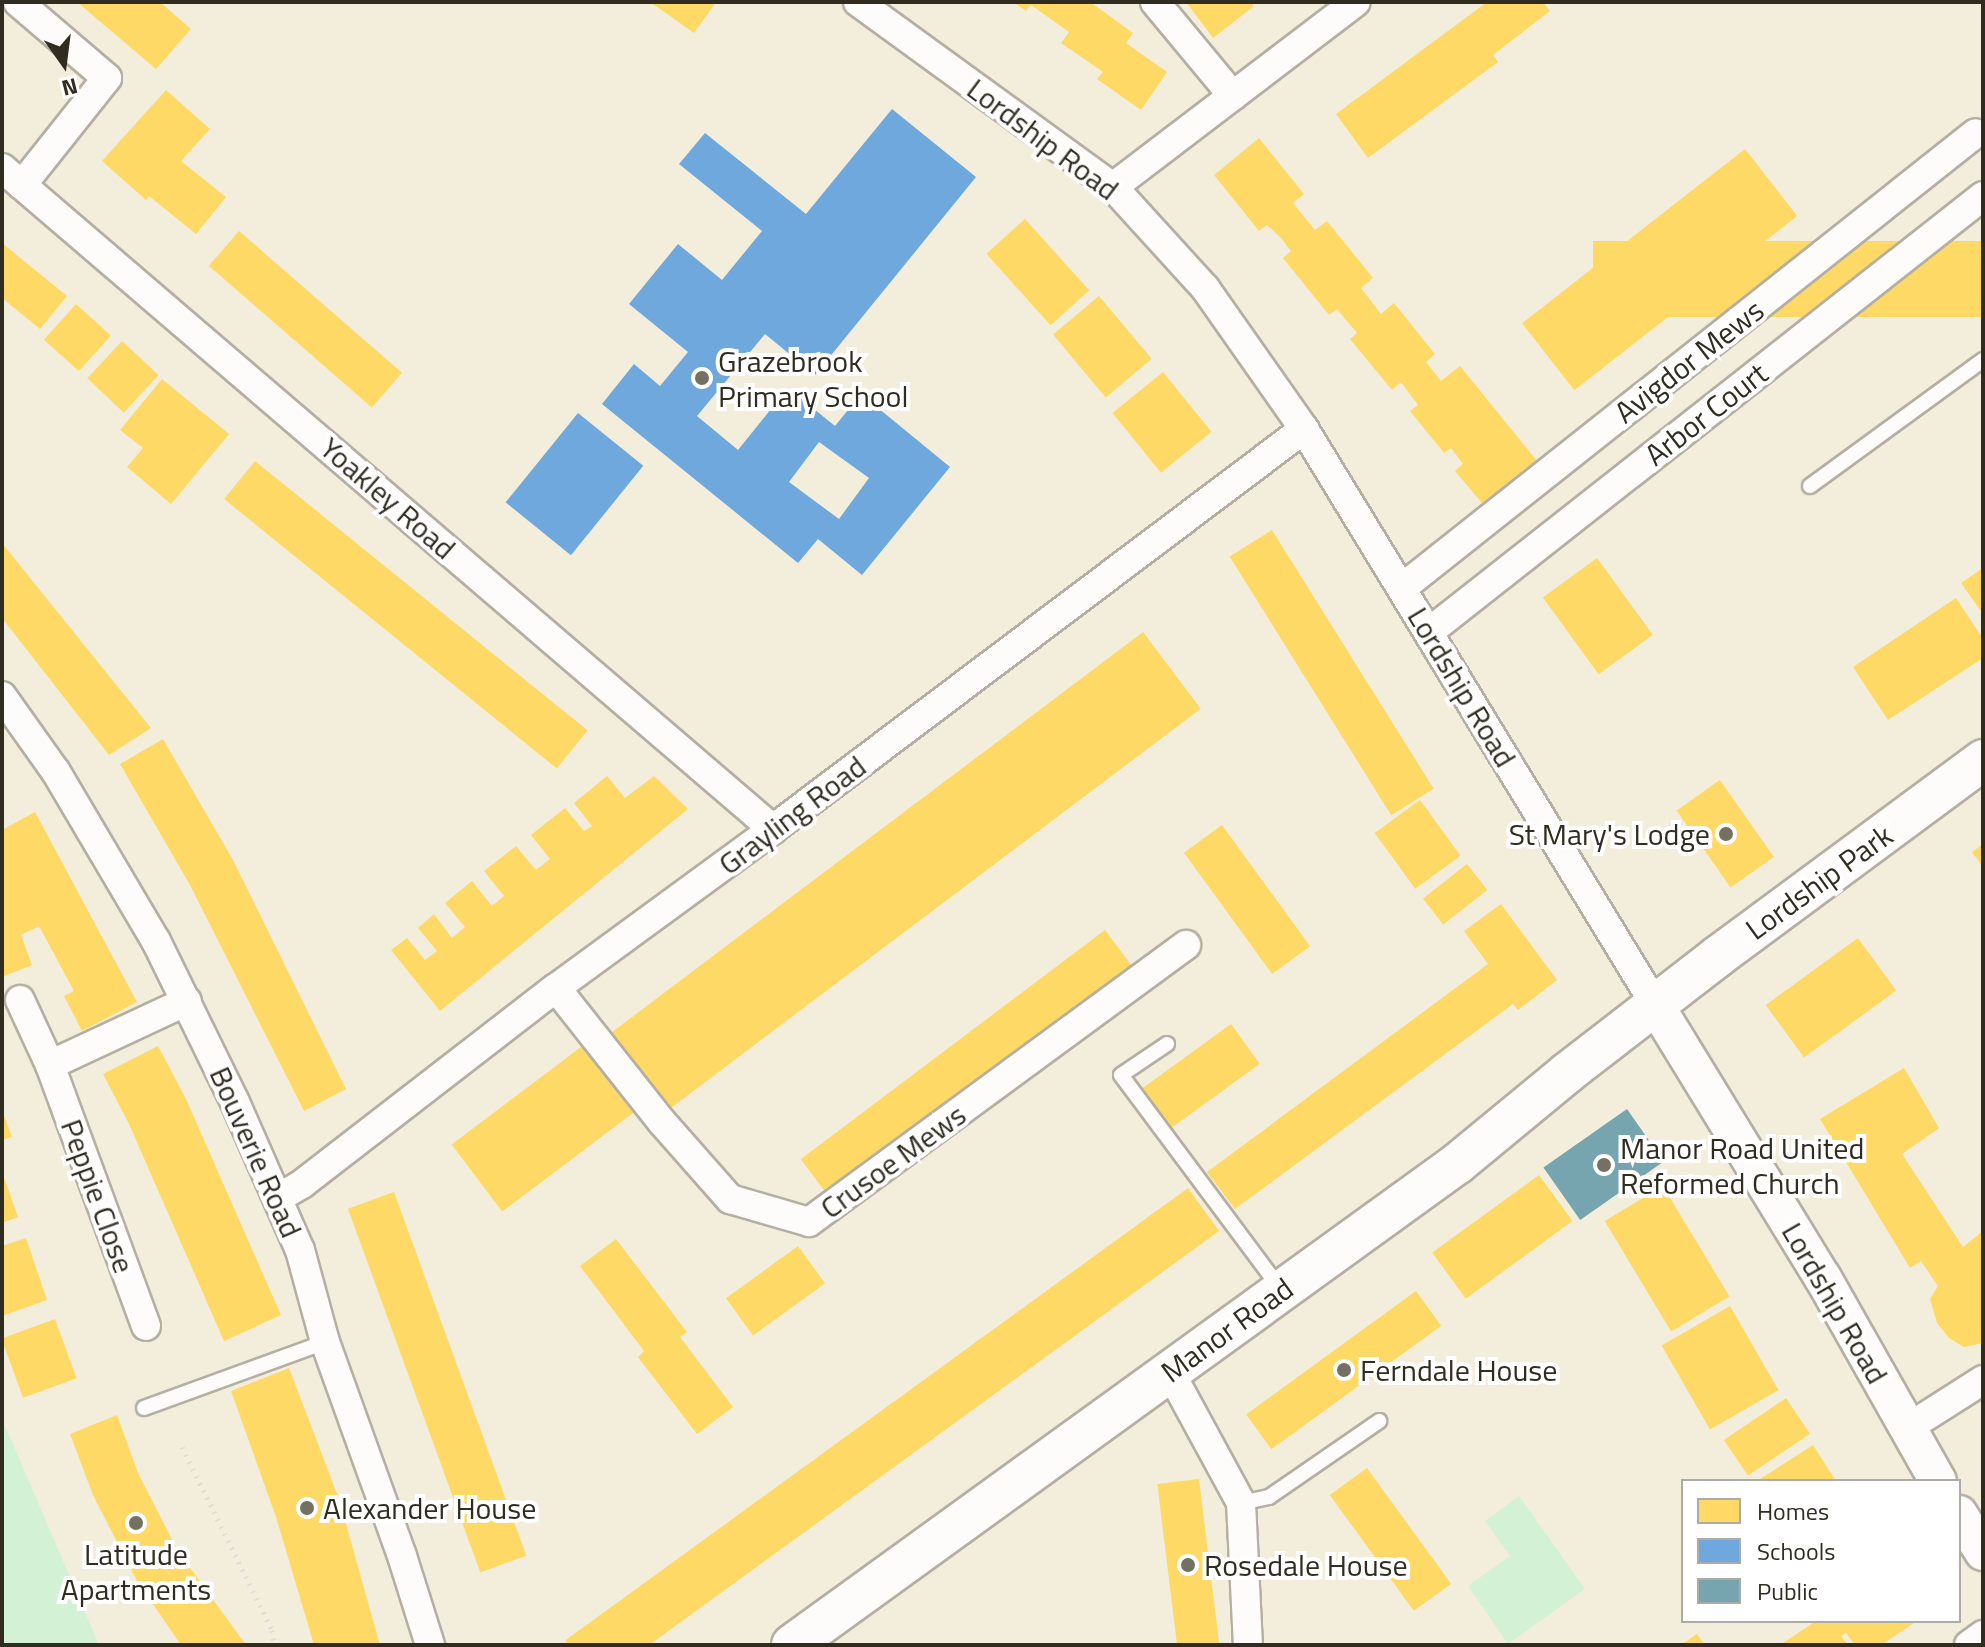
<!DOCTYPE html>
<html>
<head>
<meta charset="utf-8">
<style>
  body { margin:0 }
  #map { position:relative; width:1985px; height:1647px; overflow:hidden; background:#f3eddc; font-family:"Titillium Web",sans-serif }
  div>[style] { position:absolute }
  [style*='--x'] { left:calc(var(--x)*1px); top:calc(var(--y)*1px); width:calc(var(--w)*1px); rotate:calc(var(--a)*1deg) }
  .green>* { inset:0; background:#d3f1d5 }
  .homes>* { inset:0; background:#ffd966; transform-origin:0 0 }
  .schools>* { inset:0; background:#6fa8dc; transform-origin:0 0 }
  .public>* { inset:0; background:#76a5af; transform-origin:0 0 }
  .path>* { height:5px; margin-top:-2.5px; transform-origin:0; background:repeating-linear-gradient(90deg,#dfddd8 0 2px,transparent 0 8px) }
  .roads { filter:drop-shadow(2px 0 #b4afa2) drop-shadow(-2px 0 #b4afa2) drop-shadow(0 2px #b4afa2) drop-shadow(0 -2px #b4afa2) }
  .service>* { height:14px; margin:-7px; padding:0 7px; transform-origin:7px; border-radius:7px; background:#fdfcfa }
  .minor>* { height:28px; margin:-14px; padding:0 14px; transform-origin:14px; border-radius:14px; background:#fdfcfa }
  .tertiary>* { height:36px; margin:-18px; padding:0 18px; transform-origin:18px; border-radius:18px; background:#fdfcfa }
  .secondary>* { height:40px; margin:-20px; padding:0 20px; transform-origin:20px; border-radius:20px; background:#fdfcfa }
  .dots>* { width:22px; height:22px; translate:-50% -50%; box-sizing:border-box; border:4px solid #fff; border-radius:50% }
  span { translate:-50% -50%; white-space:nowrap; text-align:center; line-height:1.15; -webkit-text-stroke:8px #fff; paint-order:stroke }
  .street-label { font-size:30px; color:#302c20 }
  .poi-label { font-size:30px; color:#302c20 }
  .left { translate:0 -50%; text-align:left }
  .right { translate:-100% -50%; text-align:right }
  .frame { position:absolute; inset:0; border:4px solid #302c20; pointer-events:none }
  .legend { position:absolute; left:1681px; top:1479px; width:280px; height:144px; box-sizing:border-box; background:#fff; border:2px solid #acaba6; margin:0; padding:10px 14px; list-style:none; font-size:24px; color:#302c20 }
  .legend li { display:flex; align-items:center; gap:16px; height:40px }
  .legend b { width:40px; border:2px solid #acaba6 }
  .north { position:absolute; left:24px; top:24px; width:80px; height:80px; -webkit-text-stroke:6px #fff; paint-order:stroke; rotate:166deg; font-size:22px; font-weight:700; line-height:32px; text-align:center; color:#302c20 }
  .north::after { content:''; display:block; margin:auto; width:28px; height:36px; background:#302c20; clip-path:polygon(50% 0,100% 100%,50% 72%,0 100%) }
</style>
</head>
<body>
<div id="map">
  <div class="green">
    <i style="clip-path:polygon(2px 1417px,4px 1423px,99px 1645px,2px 1645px)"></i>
    <i style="clip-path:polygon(1519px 1496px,1585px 1589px,1508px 1644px,1468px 1586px,1510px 1556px,1485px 1521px)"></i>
  </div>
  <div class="homes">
    <i style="clip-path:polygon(77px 2px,160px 2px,191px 29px,156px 69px)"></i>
    <i style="clip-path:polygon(650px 2px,716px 2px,694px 33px)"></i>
    <i style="clip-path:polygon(1013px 2px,1094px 2px,1093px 4px,1133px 33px,1126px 43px,1167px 72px,1141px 110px,1097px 79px,1103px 72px,1061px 43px,1069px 32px,1031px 5px,1026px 11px)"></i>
    <i style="clip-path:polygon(1186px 2px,1251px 2px,1254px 6px,1213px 38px)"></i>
    <i style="clip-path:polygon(1487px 2px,1543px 2px,1550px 11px,1493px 55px,1498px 62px,1368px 158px,1336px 114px)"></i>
    <i style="clip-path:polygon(166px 90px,210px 129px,181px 161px,226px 197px,196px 234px,149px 196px,146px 200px,102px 161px)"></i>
    <i style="clip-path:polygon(1259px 138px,1304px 194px,1293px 203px,1315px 230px,1327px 221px,1373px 278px,1361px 288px,1381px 314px,1394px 303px,1435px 354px,1426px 362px,1441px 381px,1460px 366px,1542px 467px,1487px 509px,1455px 471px,1463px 464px,1451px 448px,1444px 453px,1410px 411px,1418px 405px,1401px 382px,1392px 390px,1350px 339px,1357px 333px,1337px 309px,1329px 315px,1283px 258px,1291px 251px,1281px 238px,1267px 225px,1259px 231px,1214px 175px)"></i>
    <i style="left:1745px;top:149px;width:85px;height:283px;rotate:52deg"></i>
    <i style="left:1025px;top:219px;width:96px;height:52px;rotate:48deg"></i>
    <i style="left:239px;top:231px;width:216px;height:46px;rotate:41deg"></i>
    <i style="left:1983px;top:241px;width:76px;height:390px;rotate:90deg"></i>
    <i style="clip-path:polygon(2px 243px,67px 296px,40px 329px,2px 298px)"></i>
    <i style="left:1099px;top:296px;width:82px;height:60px;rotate:50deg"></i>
    <i style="left:76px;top:304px;width:47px;height:48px;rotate:42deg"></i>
    <i style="left:122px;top:341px;width:50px;height:51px;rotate:43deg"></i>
    <i style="left:1163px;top:372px;width:77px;height:65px;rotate:51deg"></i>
    <i style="clip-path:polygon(162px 379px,229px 434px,171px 504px,127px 467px,143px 448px,120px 430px)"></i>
    <i style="left:255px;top:461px;width:428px;height:49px;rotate:39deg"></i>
    <i style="left:1272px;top:530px;width:305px;height:50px;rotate:58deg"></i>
    <i style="clip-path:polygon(2px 543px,151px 728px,109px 755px,2px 618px)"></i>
    <i style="left:1597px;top:558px;width:95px;height:67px;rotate:54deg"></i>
    <i style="clip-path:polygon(1983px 568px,1983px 614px,1961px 583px)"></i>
    <i style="clip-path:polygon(1956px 598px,1983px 639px,1983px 658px,1888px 720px,1853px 667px)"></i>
    <i style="left:1143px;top:632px;width:96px;height:670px;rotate:53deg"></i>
    <i style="clip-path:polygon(163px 739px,233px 860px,346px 1089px,304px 1111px,190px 885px,120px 764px)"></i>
    <i style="clip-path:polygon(607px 776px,625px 798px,654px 776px,688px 809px,440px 1011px,391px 950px,407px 938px,425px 960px,437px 951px,418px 928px,434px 914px,452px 938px,465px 927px,445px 903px,472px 881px,492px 906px,504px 896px,484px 871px,516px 846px,536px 870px,550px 859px,531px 835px,565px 808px,584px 831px,592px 826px,574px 803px)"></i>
    <i style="left:1720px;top:780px;width:94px;height:53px;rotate:55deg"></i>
    <i style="left:1420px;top:800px;width:69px;height:56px;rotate:54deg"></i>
    <i style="clip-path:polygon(35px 812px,137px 1002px,82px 1031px,64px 996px,74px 991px,39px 926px,21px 935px,32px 965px,2px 977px,2px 830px)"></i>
    <i style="left:1222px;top:825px;width:150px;height:47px;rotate:54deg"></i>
    <i style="clip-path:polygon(1983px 844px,1983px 867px,1972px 852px)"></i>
    <i style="left:1467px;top:864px;width:33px;height:56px;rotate:52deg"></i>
    <i style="clip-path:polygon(1501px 904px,1557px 980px,1518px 1010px,1513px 1004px,1235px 1209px,1207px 1172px,1488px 964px,1464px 931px)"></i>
    <i style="left:1105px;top:930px;width:44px;height:381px;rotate:53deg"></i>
    <i style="left:1858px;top:938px;width:65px;height:114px;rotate:54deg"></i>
    <i style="left:1231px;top:1024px;width:49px;height:112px;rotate:54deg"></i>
    <i style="left:585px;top:1044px;width:84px;height:167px;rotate:53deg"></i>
    <i style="clip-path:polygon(158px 1046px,186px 1099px,281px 1315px,224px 1341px,129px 1124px,103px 1074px)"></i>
    <i style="clip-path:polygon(1904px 1068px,1939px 1128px,1902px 1154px,1963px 1247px,1983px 1231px,1983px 1343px,1964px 1347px,1949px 1338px,1937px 1323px,1930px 1299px,1938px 1286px,1921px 1261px,1910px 1268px,1820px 1119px)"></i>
    <i style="clip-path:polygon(2px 1110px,12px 1137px,2px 1140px)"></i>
    <i style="clip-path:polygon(2px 1172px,18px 1217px,2px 1223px)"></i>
    <i style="left:1539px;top:1175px;width:57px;height:132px;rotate:54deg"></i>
    <i style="left:1663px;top:1186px;width:129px;height:68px;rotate:59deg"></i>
    <i style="left:1188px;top:1188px;width:53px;height:770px;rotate:54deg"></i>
    <i style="left:394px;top:1192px;width:387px;height:49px;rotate:70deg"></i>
    <i style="clip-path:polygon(26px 1238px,47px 1300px,2px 1316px,2px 1246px)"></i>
    <i style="clip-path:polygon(616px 1239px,687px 1332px,680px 1337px,733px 1407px,697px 1434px,638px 1357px,644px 1351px,580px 1266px)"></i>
    <i style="left:798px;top:1246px;width:46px;height:89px;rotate:54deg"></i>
    <i style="left:1416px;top:1291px;width:43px;height:210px;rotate:54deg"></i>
    <i style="left:1730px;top:1306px;width:97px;height:79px;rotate:60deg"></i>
    <i style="left:55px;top:1319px;width:63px;height:57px;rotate:70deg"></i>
    <i style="clip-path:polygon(289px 1368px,339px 1499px,380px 1645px,314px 1645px,276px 1517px,231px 1391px)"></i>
    <i style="left:1786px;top:1398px;width:43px;height:75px;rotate:56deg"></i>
    <i style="clip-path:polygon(117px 1415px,138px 1473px,178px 1551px,246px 1645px,181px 1645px,137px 1581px,93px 1495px,70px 1434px)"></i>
    <i style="clip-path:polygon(1813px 1445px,1836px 1481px,1757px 1481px)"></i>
    <i style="left:1367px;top:1468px;width:143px;height:46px;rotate:54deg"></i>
    <i style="left:1199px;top:1479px;width:167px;height:42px;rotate:83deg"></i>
    <i style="clip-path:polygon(1816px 1621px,1917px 1621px,1881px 1645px,1855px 1645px,1846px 1633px,1841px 1636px,1848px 1645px,1780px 1645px)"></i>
    <i style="clip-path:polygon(1697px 1634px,1705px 1645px,1681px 1645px)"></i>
  </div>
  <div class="schools">
    <i style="clip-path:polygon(evenodd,892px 109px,976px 177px,815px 375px,765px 334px,697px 416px,738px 450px,788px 388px,835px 426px,861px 394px,950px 467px,862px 575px,818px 539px,798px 563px,602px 404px,634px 364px,660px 386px,688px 352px,629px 304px,678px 244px,722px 280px,762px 231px,679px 164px,705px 133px,806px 214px,892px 109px,819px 442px,869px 478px,839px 519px,789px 482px,819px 442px)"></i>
    <i style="left:578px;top:413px;width:84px;height:115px;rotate:39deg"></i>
  </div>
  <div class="public">
    <i style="left:1627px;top:1109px;width:64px;height:102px;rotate:55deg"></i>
  </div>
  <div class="path">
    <i style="--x:182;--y:1447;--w:204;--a:63.8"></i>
    <i style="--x:272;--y:1630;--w:15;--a:82"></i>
  </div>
  <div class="roads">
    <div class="service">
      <i style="--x:1810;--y:486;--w:214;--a:-36.1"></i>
      <i style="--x:1167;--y:1044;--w:55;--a:146"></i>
      <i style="--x:1121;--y:1075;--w:268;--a:53.3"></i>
      <i style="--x:144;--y:1408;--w:193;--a:-20"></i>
      <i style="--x:1241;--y:1503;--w:29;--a:-12"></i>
      <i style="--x:1269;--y:1497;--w:134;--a:-34.6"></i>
    </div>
    <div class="minor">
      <i style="--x:18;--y:2;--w:117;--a:40.5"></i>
      <i style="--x:107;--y:78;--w:137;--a:128.5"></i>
      <i style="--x:858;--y:2;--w:315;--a:36"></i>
      <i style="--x:1113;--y:187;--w:137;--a:47.7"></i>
      <i style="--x:1205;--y:288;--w:172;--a:54.9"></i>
      <i style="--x:1304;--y:429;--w:676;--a:58.61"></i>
      <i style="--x:1155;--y:2;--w:122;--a:50.3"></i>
      <i style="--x:2;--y:168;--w:1016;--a:40.61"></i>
      <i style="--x:1113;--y:187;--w:305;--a:-37.3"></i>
      <i style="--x:1402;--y:588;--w:732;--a:-38.4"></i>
      <i style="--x:1429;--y:632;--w:705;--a:-38.2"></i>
      <i style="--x:2;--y:696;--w:93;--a:54.6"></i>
      <i style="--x:56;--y:772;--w:196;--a:59.4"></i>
      <i style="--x:156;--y:941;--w:177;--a:63.9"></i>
      <i style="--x:234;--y:1100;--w:164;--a:66.3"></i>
      <i style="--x:300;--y:1250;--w:95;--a:74.8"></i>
      <i style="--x:325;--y:1342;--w:227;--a:70.2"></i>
      <i style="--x:402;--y:1556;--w:93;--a:72.5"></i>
      <i style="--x:556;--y:988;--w:171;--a:51.7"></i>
      <i style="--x:662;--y:1122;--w:103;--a:48.6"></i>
      <i style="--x:730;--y:1199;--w:82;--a:16.2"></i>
      <i style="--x:809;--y:1222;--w:468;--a:-36.3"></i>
      <i style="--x:20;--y:1000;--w:72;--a:65.2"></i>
      <i style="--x:50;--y:1065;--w:278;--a:69.8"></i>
      <i style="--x:50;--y:1065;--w:151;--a:-25"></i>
      <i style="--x:278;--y:1198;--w:28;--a:-30"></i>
      <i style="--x:302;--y:1184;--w:321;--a:-37.7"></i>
      <i style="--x:556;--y:988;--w:269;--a:-36.2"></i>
      <i style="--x:773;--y:829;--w:665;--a:-36.99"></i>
      <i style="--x:1170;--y:1372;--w:149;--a:61.5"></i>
      <i style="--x:1241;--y:1503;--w:142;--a:87.2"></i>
      <i style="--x:1906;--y:1429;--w:91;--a:-32.5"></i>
      <i style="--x:1969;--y:1645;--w:17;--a:-36"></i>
    </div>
    <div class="tertiary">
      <i style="--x:1656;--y:1006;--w:319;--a:58.5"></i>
      <i style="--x:1823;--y:1278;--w:233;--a:60.5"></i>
      <i style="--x:1959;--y:1514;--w:45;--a:57.7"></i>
    </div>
    <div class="secondary">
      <i style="--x:792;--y:1645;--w:822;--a:-35.89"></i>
      <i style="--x:1458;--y:1163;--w:141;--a:-39.5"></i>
      <i style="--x:1567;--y:1073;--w:190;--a:-37.7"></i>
      <i style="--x:1717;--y:957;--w:331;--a:-36.5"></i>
    </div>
  </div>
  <div class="dots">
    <i style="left:702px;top:378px;background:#747062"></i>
    <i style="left:1726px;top:834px;background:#747062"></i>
    <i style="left:1604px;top:1165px;background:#747062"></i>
    <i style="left:1344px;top:1370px;background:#747062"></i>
    <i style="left:307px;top:1508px;background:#747062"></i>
    <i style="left:136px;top:1523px;background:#747062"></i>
    <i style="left:1188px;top:1565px;background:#747062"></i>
  </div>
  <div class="street-label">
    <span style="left:1043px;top:139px;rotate:37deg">Lordship Road</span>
    <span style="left:1689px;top:361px;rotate:-38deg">Avigdor Mews</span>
    <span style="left:1706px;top:414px;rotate:-38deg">Arbor Court</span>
    <span style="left:388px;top:498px;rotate:41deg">Yoakley Road</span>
    <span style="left:1462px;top:687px;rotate:59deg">Lordship Road</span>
    <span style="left:792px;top:815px;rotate:-37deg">Grayling Road</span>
    <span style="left:1819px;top:882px;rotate:-36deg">Lordship Park</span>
    <span style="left:256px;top:1152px;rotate:66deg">Bouverie Road</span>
    <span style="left:893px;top:1161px;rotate:-36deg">Crusoe Mews</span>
    <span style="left:98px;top:1196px;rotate:70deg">Peppie Close</span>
    <span style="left:1835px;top:1303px;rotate:60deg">Lordship Road</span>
    <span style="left:1227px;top:1330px;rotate:-36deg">Manor Road</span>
  </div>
  <div class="poi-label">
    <span class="left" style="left:718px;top:378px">Grazebrook<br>Primary School</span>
    <span class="right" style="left:1710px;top:834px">St Mary's Lodge</span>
    <span class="left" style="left:1620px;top:1165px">Manor Road United<br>Reformed Church</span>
    <span class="left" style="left:1360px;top:1370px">Ferndale House</span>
    <span class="left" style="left:323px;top:1508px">Alexander House</span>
    <span style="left:136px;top:1571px">Latitude<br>Apartments</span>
    <span class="left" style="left:1204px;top:1565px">Rosedale House</span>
  </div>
  <div class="frame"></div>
  <ul class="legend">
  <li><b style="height:22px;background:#ffd966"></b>Homes</li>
  <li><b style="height:22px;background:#6fa8dc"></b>Schools</li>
  <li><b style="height:22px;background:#76a5af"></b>Public</li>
  </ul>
  <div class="north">N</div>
</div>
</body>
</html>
